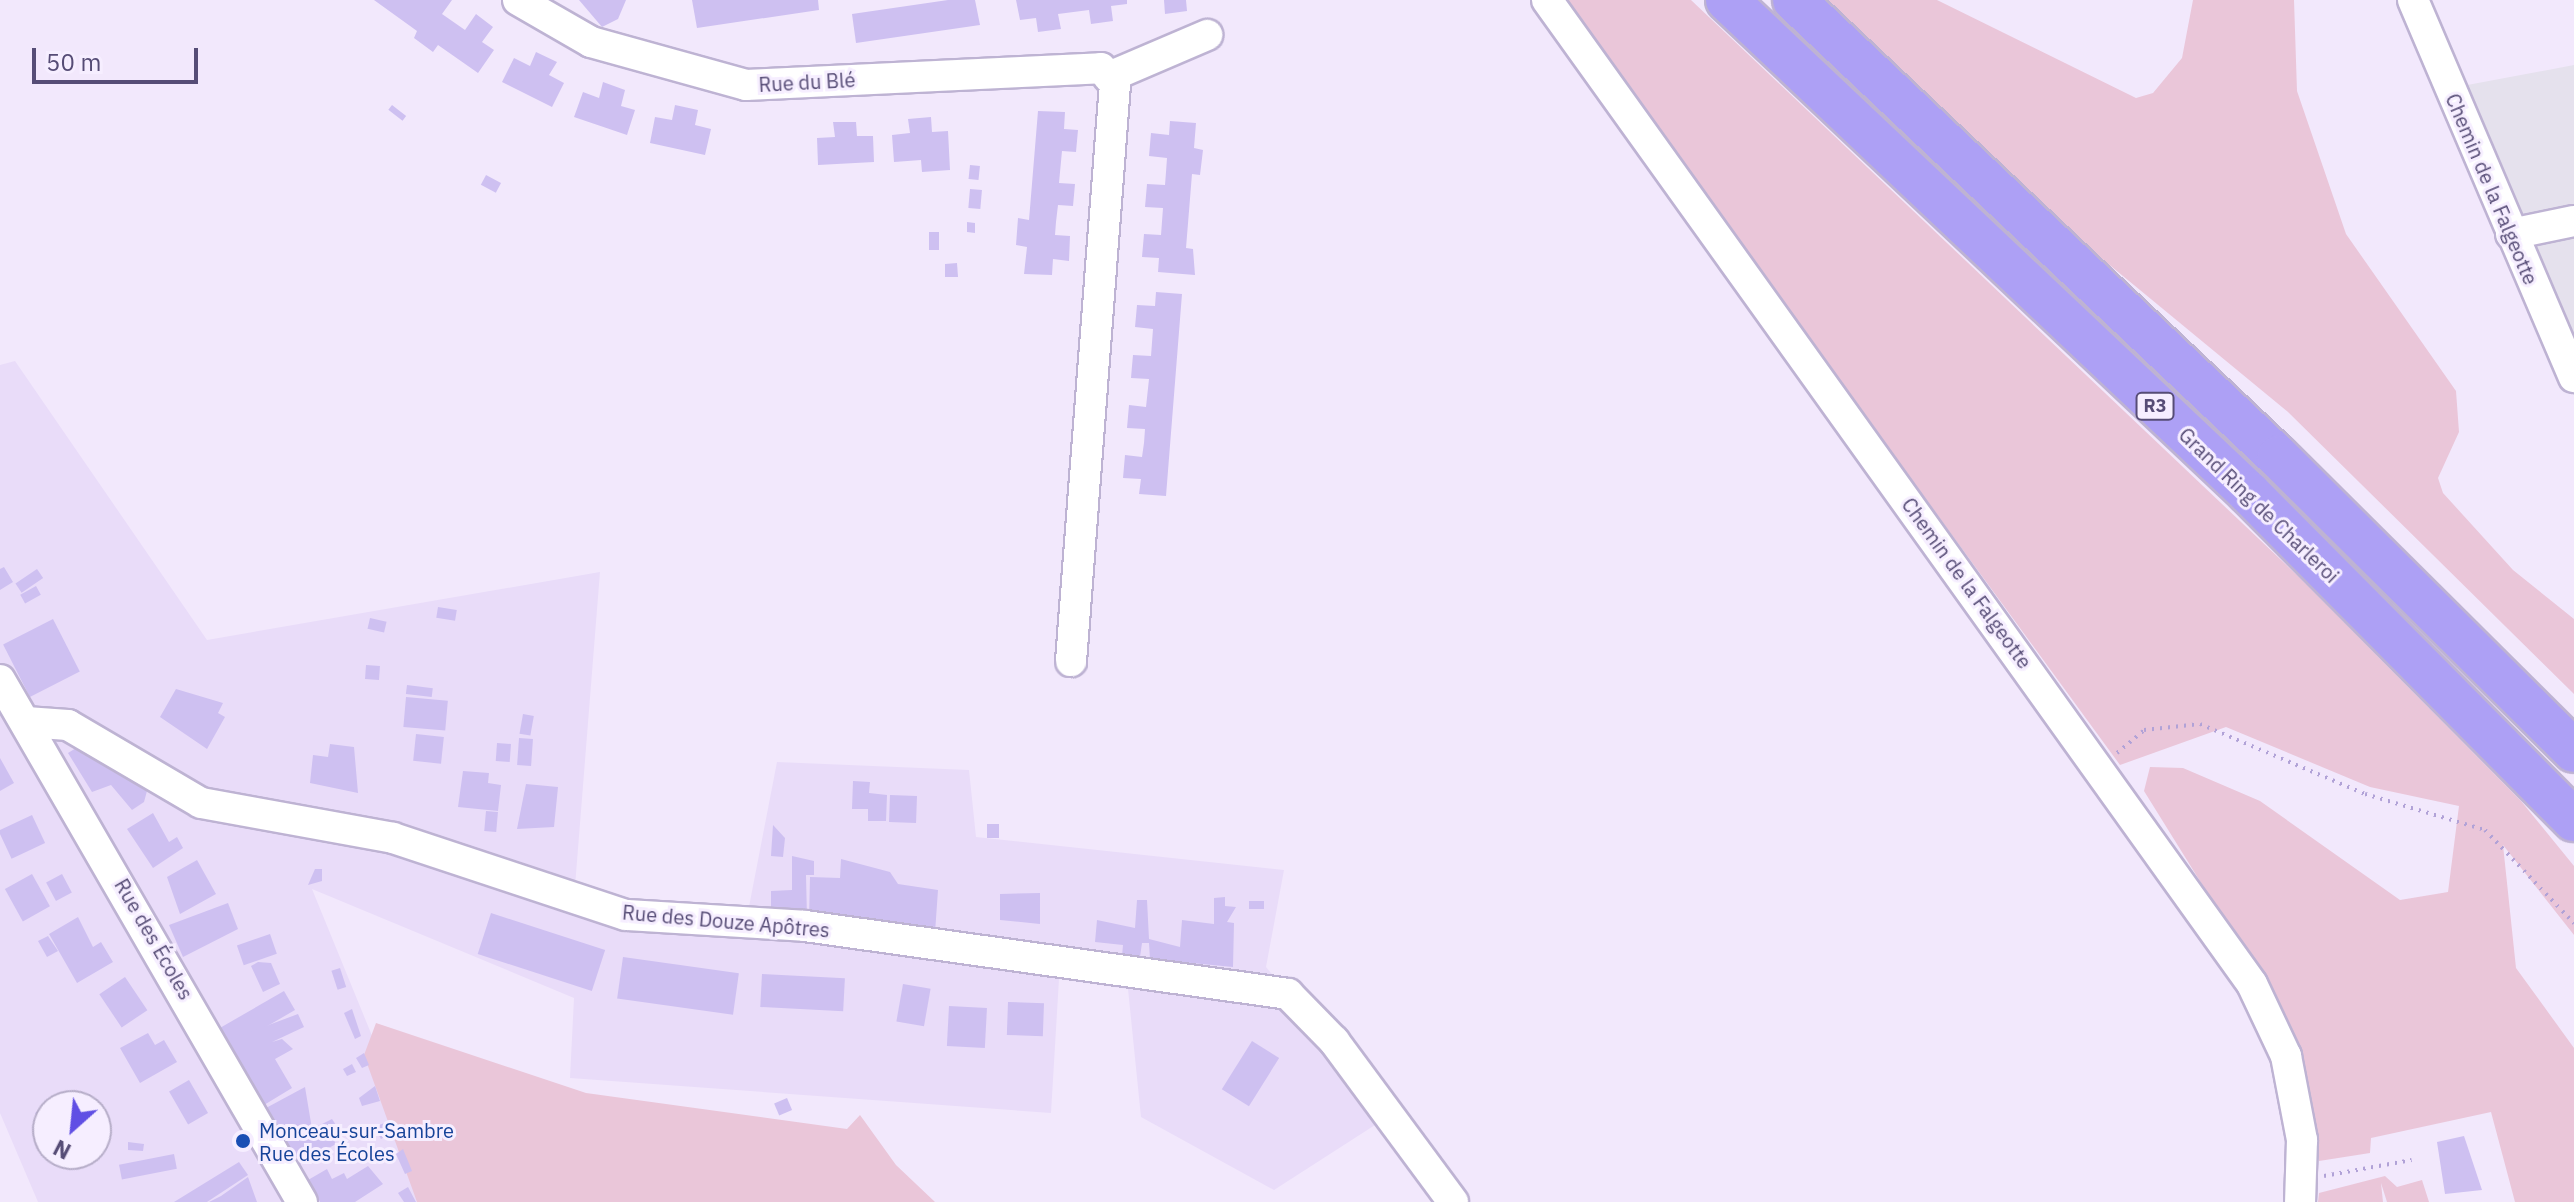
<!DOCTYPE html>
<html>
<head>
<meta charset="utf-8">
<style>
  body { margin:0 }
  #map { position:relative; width:2574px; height:1202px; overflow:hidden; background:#f2e8fc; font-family:"IBM Plex Sans",sans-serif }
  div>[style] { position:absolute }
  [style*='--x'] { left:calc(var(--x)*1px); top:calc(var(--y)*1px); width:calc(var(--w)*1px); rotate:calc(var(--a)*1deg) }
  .residential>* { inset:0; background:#e9dcf9 }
  .industrial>* { inset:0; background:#e5e1ed }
  .green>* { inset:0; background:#eac6d9 }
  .building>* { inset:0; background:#cec0f1; transform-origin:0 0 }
  .path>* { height:4px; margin-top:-2px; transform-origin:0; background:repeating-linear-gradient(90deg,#b1a2d7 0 2px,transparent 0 8px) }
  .roads { filter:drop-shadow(2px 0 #beb3d3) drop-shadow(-2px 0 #beb3d3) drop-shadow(0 2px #beb3d3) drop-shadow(0 -2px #beb3d3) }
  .minor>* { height:30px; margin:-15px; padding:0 15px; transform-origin:15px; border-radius:15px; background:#fff }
  .highway>* { height:42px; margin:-21px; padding:0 21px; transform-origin:21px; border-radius:21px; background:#ada0f5 }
  .dots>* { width:22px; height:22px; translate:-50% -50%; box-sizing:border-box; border:4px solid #f6eeff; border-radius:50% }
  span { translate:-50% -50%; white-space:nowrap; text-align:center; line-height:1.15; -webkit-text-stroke:6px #f6eeff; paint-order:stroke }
  .shield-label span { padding:2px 6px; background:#f6eeff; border:2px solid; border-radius:6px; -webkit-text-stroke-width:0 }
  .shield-label { font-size:18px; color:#564c76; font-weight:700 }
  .street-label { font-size:20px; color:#564c76 }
  .transit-label { font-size:20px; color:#164399 }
  .left { translate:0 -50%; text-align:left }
  .north { position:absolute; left:32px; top:1090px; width:80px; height:80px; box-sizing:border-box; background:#f6eeff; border:2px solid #b6adc8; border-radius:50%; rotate:207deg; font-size:22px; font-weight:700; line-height:32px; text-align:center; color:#564c76 }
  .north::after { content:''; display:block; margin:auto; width:28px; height:36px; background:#604fe4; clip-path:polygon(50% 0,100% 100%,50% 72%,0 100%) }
  .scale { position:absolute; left:32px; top:48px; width:166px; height:36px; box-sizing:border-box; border:4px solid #564c76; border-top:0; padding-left:10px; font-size:24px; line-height:28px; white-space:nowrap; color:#564c76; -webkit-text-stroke:6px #f6eeff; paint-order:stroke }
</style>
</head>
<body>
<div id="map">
  <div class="residential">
    <i style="clip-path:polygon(evenodd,15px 361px,207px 640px,600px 572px,574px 899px,747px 917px,777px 762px,969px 770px,976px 837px,1284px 870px,1266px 967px,1389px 1116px,1274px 1190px,1141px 1117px,1128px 989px,1059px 979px,1051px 1113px,570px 1078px,574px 998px,312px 889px,440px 1202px,38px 1202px,0 1113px,0 365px,15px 361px,48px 1106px,96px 1106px,96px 1154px,48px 1154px,48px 1106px)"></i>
  </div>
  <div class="industrial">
    <i style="clip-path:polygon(2574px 65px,2574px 345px,2462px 86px)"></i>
  </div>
  <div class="green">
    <i style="clip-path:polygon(1561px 0,1691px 0,2300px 578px,2521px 801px,2574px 866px,2574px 935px,2503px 845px,2516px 968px,2574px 1048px,2574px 1202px,2515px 1202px,2491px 1112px,2371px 1138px,2370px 1153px,2319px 1161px,2301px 1061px,2254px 968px,2144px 791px,2150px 767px,2183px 768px,2260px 801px,2400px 900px,2448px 892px,2459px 806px,2370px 787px,2226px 727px,2120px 765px)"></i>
    <i style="clip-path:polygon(1825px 0,1937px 0,2136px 98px,2153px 93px,2182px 58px,2193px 0,2294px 0,2297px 91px,2346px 234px,2456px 391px,2459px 432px,2438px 478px,2443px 493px,2513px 570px,2574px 619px,2574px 694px,2288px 412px,2089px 248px)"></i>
    <i style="clip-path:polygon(376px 1023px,586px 1093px,847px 1129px,860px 1115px,896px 1165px,935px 1202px,417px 1202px,364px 1055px)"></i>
    <i style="clip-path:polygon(2385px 1176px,2397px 1187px,2422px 1180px,2429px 1202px,2387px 1202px,2381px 1183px,2383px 1202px,2318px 1202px,2319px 1193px)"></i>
  </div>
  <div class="building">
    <i style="clip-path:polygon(374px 0,452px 0,442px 14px,465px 30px,476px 14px,493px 27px,482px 42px,494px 50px,478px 73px,438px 45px,433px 52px,414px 38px,417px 31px)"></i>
    <i style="clip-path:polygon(579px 0,626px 0,618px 19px,602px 27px)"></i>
    <i style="clip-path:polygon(692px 0,818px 0,819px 10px,697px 28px)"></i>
    <i style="clip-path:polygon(948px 0,975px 0,980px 25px,856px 43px,852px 14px)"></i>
    <i style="clip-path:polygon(1016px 0,1127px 0,1127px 4px,1111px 6px,1113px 21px,1091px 24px,1089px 10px,1058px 14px,1061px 29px,1038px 32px,1036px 18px,1020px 20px)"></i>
    <i style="clip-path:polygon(1164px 0,1186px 0,1187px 11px,1165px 14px)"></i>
    <i style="clip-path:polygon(536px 52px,557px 62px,549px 75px,564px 83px,552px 107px,502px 82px,514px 58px,530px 66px)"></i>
    <i style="clip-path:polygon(603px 82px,625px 90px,621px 106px,635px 110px,627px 135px,574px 117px,583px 92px,599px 98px)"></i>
    <i style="left:392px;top:105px;width:18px;height:6px;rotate:38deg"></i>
    <i style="clip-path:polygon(675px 105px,698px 110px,695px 125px,711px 129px,705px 155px,650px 143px,655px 117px,672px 120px)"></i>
    <i style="clip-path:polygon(1038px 111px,1065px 112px,1064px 129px,1078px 130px,1076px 152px,1062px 151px,1059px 183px,1075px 184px,1073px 206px,1058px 205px,1056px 222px,1055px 235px,1070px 236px,1069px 261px,1053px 259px,1052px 275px,1024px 274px,1027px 247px,1016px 245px,1018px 218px,1029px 220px)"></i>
    <i style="clip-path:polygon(931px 117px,932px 132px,948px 131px,950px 170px,922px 172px,921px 160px,894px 162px,892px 135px,910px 133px,908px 119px)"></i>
    <i style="clip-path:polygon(1170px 121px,1196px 123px,1194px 148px,1203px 150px,1200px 175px,1192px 174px,1186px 248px,1193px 249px,1195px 275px,1158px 272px,1159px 258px,1142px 257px,1144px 234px,1161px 235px,1163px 208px,1145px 207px,1147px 184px,1165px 185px,1166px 172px,1167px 158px,1149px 156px,1151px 133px,1169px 135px)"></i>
    <i style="clip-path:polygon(833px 122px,856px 122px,857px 136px,873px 136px,874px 162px,818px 165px,817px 138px,835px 137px)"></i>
    <i style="left:970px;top:165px;width:10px;height:14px;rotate:6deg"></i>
    <i style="left:486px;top:175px;width:17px;height:11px;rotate:28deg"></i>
    <i style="left:970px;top:189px;width:12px;height:19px;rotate:5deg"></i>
    <i style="clip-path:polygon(967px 222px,975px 223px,975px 233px,967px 232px)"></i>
    <i style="left:929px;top:232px;width:10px;height:18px"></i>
    <i style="clip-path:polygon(957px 263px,958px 277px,945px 277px,945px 264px)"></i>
    <i style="clip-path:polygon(1156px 292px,1182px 294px,1166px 496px,1139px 494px,1141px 479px,1123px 478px,1125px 455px,1142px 457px,1144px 443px,1145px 429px,1127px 428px,1129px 405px,1146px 407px,1149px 379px,1131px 378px,1132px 366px,1133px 355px,1151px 356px,1153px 329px,1135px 327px,1137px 305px,1155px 306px)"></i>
    <i style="clip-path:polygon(4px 567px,13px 582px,0 590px,0 569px)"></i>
    <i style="left:37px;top:569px;width:11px;height:26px;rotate:56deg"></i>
    <i style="left:36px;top:586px;width:10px;height:18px;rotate:61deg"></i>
    <i style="left:438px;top:607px;width:19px;height:11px;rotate:9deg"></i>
    <i style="left:370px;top:618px;width:17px;height:11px;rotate:13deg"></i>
    <i style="left:53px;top:619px;width:59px;height:56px;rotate:63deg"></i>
    <i style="left:366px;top:665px;width:14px;height:14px;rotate:4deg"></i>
    <i style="left:407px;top:685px;width:26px;height:9px;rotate:7deg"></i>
    <i style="clip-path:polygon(176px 689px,223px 703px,218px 713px,225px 717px,207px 749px,160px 717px)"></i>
    <i style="left:406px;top:697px;width:42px;height:30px;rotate:5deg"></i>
    <i style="left:523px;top:714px;width:11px;height:20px;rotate:10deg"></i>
    <i style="left:416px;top:734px;width:28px;height:27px;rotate:6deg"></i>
    <i style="left:519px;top:738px;width:14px;height:27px;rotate:4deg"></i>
    <i style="left:497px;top:743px;width:14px;height:18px;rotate:4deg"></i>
    <i style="clip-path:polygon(330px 744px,354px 747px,358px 793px,310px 783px,313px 755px,328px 757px)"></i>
    <i style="clip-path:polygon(81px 745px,147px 791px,144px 802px,132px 810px,111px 785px,92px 792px,68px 753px)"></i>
    <i style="clip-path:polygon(0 758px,14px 783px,0 791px)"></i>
    <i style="clip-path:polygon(463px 771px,489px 773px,488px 783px,501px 785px,498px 811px,458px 807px)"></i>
    <i style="clip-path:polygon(853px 781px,870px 782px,869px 793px,887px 795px,886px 821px,868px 821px,868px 809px,852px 809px)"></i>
    <i style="clip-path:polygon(526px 784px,558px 787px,554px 827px,517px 829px)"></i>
    <i style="left:890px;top:795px;width:27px;height:27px;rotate:2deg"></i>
    <i style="left:486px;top:811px;width:12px;height:20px;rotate:5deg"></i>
    <i style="clip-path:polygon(153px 813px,169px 842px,177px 837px,183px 848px,153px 868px,127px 829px)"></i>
    <i style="left:32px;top:815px;width:31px;height:37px;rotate:65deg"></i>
    <i style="left:987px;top:824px;width:12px;height:14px"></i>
    <i style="clip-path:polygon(773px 825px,785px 838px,783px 857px,771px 856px)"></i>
    <i style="clip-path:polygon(792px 856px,814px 861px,814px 875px,806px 875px,807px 918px,771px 917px,771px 891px,792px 890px)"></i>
    <i style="clip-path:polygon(841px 859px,890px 872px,898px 884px,938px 890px,935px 933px,809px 921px,810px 877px,840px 878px)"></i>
    <i style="clip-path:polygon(197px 860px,216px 894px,180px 914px,167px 877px)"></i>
    <i style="clip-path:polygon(315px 869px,322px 869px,322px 881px,308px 885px)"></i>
    <i style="left:32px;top:874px;width:37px;height:31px;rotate:61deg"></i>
    <i style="left:62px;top:874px;width:21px;height:18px;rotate:62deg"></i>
    <i style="clip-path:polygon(1040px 893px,1040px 924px,1000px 920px,1000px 894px)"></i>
    <i style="clip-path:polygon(1225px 897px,1225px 906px,1236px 907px,1227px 922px,1234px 923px,1233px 967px,1150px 959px,1149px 943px,1142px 943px,1140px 957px,1122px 956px,1123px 945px,1095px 942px,1097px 920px,1135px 928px,1137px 900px,1147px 900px,1149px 939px,1180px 947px,1182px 920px,1214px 924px,1214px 898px)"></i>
    <i style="left:1249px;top:901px;width:15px;height:8px"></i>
    <i style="clip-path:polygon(228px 903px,238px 929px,183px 957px,169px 925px)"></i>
    <i style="left:491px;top:913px;width:120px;height:43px;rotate:18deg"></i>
    <i style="clip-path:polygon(78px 917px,93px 947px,101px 942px,113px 962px,77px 983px,49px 934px)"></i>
    <i style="left:270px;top:934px;width:21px;height:35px;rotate:71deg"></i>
    <i style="clip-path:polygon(48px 936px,58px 951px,47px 957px,38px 941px)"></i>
    <i style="left:623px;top:957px;width:117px;height:42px;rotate:8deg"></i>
    <i style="clip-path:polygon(258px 962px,271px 963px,280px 984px,263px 992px,251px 966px)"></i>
    <i style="left:340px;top:968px;width:20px;height:9px;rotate:72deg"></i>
    <i style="left:762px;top:974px;width:83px;height:33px;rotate:3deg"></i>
    <i style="left:125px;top:977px;width:40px;height:31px;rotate:56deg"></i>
    <i style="left:903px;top:984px;width:28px;height:38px;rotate:10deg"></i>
    <i style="left:284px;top:991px;width:22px;height:75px;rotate:60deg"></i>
    <i style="left:1008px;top:1002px;width:36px;height:33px;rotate:2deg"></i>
    <i style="left:949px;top:1006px;width:38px;height:40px;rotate:3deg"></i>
    <i style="clip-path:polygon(352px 1009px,361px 1036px,355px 1039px,344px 1013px)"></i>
    <i style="clip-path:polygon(298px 1014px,304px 1027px,272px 1042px,282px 1039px,293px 1049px,275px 1059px,292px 1088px,264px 1105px,226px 1041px)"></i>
    <i style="clip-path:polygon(148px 1033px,155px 1045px,164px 1040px,177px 1062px,140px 1083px,120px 1048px)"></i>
    <i style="left:1252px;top:1041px;width:32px;height:57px;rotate:32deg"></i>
    <i style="clip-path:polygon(364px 1053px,369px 1065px,362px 1068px,356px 1058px)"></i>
    <i style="clip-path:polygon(352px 1064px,356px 1072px,347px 1076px,343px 1069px)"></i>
    <i style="left:189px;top:1080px;width:38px;height:23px;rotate:60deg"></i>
    <i style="clip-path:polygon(375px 1086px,380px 1101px,362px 1106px,359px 1098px)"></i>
    <i style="clip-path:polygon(305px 1087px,312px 1129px,332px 1119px,340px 1131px,331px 1135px,336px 1144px,298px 1165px,266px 1108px)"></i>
    <i style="left:787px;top:1098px;width:13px;height:14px;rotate:67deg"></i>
    <i style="clip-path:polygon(44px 1107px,48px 1114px,48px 1129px,35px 1113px)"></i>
    <i style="clip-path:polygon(387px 1122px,391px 1133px,381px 1139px,374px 1127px)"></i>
    <i style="clip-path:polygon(2464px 1136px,2482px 1190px,2445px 1194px,2437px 1142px)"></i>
    <i style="clip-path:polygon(128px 1142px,144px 1144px,143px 1151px,128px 1150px)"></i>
    <i style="clip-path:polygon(403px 1149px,412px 1171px,405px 1174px,396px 1154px)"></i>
    <i style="left:174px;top:1154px;width:15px;height:56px;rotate:79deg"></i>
    <i style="clip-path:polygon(239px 1162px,248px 1175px,207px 1202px,174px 1202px)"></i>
    <i style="clip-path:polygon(368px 1166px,383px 1184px,355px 1202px,320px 1202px,308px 1180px,327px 1169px,332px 1179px,344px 1173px,347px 1179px)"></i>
    <i style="clip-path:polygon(248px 1177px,257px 1202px,209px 1202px,221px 1196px)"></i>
    <i style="clip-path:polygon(408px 1187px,416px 1202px,404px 1202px,398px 1193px)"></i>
  </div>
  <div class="path">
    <i style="--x:2117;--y:753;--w:35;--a:-40"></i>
    <i style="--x:2144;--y:730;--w:56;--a:-6.1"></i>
    <i style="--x:2200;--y:724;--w:179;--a:23"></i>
    <i style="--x:2365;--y:794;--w:125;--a:16.7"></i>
    <i style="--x:2485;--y:830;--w:129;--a:46.3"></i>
    <i style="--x:2324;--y:1176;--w:89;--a:-10.3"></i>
  </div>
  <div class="roads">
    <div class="minor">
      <i style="--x:518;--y:0;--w:84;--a:29.9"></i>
      <i style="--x:591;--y:42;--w:161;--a:15.5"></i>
      <i style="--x:746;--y:85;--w:355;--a:-2.7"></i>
      <i style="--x:1101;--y:68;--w:21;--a:49"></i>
      <i style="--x:1115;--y:84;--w:579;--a:94.36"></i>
      <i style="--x:1547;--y:0;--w:1210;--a:54.38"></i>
      <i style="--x:2252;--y:984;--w:80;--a:64.7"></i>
      <i style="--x:2286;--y:1056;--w:86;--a:79.2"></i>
      <i style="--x:2302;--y:1140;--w:62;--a:91.8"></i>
      <i style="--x:2413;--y:0;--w:410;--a:66.9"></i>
      <i style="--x:1109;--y:77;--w:107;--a:-23.2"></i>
      <i style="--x:2511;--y:234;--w:64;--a:-11.7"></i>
      <i style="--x:0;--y:680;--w:603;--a:59.95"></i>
      <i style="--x:26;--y:722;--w:42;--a:4.1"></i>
      <i style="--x:68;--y:725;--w:154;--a:30.4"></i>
      <i style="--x:201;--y:803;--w:195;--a:10.3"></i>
      <i style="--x:393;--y:838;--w:245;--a:18.3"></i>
      <i style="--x:626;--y:915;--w:179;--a:3.5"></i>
      <i style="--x:805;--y:926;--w:488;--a:8"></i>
      <i style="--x:1288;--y:994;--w:66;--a:45.6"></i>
      <i style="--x:1334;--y:1041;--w:200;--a:53.5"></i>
    </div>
    <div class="highway">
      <i style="--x:1727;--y:0;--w:718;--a:43.36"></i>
      <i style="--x:2249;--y:493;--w:461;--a:45.2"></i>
      <i style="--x:1794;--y:0;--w:666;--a:43.36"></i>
      <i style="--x:2278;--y:457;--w:417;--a:44.8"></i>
    </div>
  </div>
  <div class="dots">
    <i style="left:243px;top:1141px;background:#1a4fb4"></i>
  </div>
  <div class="shield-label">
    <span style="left:2155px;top:406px">R3</span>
  </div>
  <div class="street-label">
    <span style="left:807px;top:82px;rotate:-3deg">Rue du Blé</span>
    <span style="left:2492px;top:189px;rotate:67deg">Chemin de la Falgeotte</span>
    <span style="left:2259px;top:505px;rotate:44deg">Grand Ring de Charleroi</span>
    <span style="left:1967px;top:583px;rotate:54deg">Chemin de la Falgeotte</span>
    <span style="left:726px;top:921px;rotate:5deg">Rue des Douze Apôtres</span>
    <span style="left:154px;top:939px;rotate:60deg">Rue des Écoles</span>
  </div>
  <div class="transit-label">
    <span class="left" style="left:259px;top:1142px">Monceau-sur-Sambre<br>Rue des Écoles</span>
  </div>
  <div class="north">N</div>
  <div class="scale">50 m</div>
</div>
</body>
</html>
